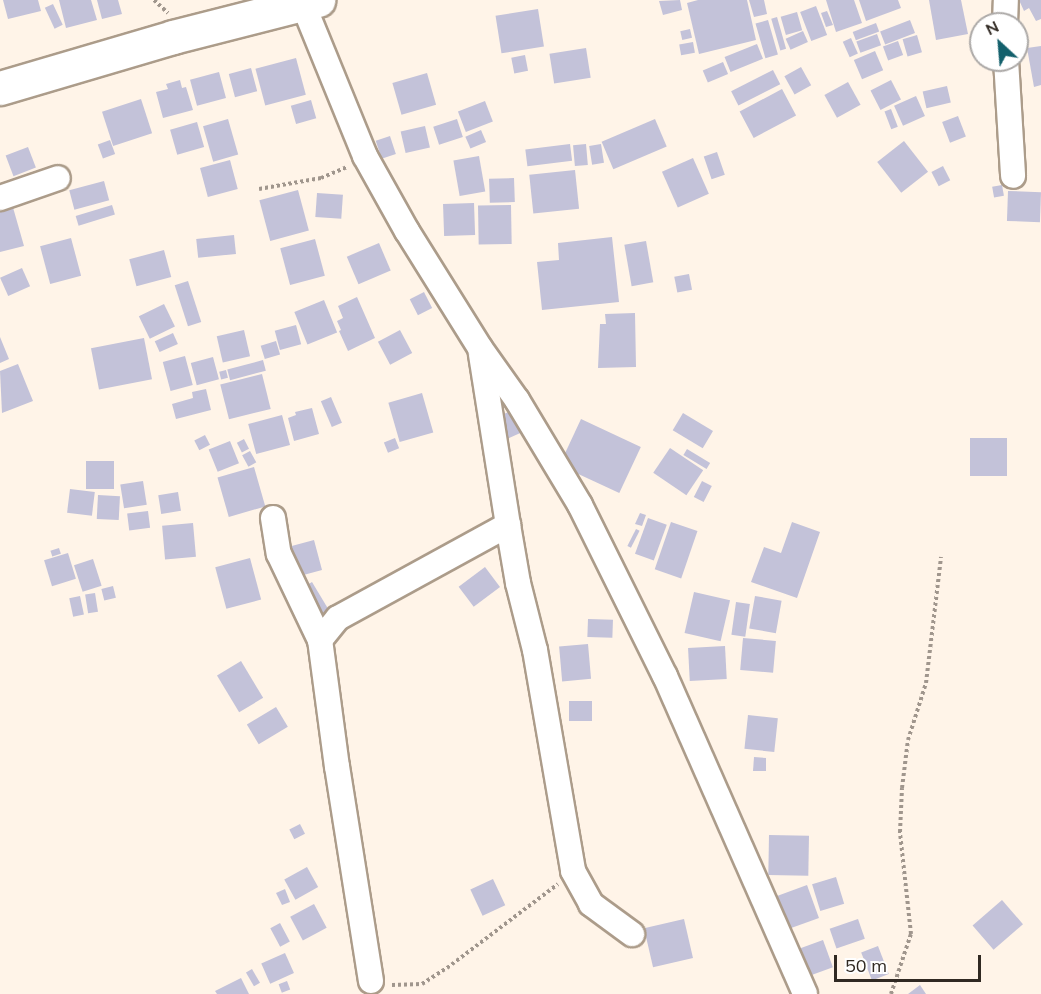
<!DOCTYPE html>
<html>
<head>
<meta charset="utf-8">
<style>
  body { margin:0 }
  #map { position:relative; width:1041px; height:994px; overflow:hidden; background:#fff4e8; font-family:Mulish,sans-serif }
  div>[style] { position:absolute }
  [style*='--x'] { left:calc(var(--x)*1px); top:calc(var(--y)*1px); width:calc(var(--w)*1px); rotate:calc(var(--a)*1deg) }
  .building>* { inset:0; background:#c3c2d9; transform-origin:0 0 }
  .path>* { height:4px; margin-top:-2px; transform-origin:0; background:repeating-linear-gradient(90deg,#a0968d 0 3px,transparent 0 6px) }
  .roads { filter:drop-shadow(2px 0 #ac9c8a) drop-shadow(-2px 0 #ac9c8a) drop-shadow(0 2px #ac9c8a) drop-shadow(0 -2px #ac9c8a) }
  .street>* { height:24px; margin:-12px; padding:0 12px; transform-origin:12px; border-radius:12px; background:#fff }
  .secondary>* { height:33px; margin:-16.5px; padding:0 16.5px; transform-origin:16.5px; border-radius:16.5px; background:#fff }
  span { translate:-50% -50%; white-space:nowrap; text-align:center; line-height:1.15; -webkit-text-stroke:5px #fff; paint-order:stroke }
  .north { position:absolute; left:969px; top:12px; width:60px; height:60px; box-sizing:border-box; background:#fff; border:2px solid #aca9a7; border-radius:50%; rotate:334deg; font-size:16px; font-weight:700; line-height:24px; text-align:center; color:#302922 }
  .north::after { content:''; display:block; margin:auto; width:21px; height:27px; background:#13606c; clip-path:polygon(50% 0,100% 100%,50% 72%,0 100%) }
  .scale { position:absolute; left:834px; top:955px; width:147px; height:27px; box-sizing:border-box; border:3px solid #302922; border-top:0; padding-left:8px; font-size:18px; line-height:21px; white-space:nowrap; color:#302922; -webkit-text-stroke:4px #fff; paint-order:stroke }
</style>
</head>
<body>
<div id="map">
  <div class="building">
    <i style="clip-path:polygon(3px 0,38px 0,41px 11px,8px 19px)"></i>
    <i style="clip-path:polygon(59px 0,91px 0,97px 20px,66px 28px)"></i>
    <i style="clip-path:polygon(97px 0,118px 0,122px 14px,102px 19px)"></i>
    <i style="clip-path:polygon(680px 0,682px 10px,663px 15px,659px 1px)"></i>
    <i style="clip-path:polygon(698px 0,747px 0,756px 40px,699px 54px,687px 3px)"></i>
    <i style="clip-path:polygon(749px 0,764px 0,767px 14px,754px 17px)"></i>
    <i style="clip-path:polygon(826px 0,854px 0,862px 23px,836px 32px)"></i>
    <i style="clip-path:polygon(859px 0,898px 0,901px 8px,866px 21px)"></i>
    <i style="clip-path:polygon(929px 0,961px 0,968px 34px,936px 40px)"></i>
    <i style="clip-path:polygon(1019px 0,1041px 0,1041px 19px,1036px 21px,1029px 8px,1024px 11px)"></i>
    <i style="left:53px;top:4px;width:23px;height:9px;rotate:65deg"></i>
    <i style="left:816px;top:6px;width:31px;height:17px;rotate:69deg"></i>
    <i style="left:538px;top:9px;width:38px;height:43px;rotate:81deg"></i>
    <i style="clip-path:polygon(827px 11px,833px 25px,826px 27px,821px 13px)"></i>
    <i style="left:797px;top:12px;width:19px;height:17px;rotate:74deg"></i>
    <i style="left:777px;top:17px;width:33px;height:6px;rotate:74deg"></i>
    <i style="left:768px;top:20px;width:36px;height:13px;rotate:74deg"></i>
    <i style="left:910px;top:20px;width:14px;height:32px;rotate:69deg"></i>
    <i style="left:876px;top:23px;width:9px;height:25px;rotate:69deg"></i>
    <i style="left:690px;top:29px;width:9px;height:10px;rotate:77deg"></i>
    <i style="left:803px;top:31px;width:12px;height:19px;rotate:66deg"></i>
    <i style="left:877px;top:34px;width:12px;height:22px;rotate:70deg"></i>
    <i style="left:917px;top:35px;width:18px;height:15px;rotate:74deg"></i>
    <i style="left:851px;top:38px;width:17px;height:9px;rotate:66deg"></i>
    <i style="left:898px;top:41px;width:15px;height:16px;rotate:70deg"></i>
    <i style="left:693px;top:42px;width:11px;height:14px;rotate:80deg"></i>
    <i style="left:757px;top:44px;width:16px;height:35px;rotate:68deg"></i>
    <i style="clip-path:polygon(1041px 46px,1041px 85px,1034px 87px,1027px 48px)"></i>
    <i style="left:586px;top:48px;width:30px;height:37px;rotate:81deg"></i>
    <i style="left:875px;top:51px;width:21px;height:23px;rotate:67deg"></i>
    <i style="left:525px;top:55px;width:16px;height:14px;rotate:79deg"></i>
    <i style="left:296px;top:58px;width:38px;height:42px;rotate:75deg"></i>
    <i style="left:723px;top:62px;width:13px;height:22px;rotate:67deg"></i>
    <i style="left:801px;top:67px;width:21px;height:19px;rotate:61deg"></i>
    <i style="left:251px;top:68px;width:24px;height:23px;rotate:75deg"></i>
    <i style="left:773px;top:70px;width:16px;height:47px;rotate:63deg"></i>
    <i style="left:219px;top:72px;width:27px;height:30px;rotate:75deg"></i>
    <i style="left:427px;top:73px;width:33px;height:36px;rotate:74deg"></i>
    <i style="clip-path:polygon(180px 80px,182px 88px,186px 87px,193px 110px,163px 118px,156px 92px,168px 89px,166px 84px)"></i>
    <i style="left:891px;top:80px;width:22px;height:23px;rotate:63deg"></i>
    <i style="left:848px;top:82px;width:26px;height:27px;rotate:61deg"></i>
    <i style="left:947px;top:86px;width:17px;height:25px;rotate:77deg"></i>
    <i style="left:782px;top:89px;width:30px;height:48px;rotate:62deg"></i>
    <i style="left:916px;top:96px;width:22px;height:24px;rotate:66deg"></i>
    <i style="left:141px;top:99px;width:36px;height:41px;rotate:72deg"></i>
    <i style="left:311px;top:100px;width:19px;height:21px;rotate:74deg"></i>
    <i style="left:485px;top:101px;width:22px;height:29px;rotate:69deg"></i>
    <i style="left:891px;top:109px;width:19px;height:7px;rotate:69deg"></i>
    <i style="left:958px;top:116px;width:22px;height:17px;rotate:69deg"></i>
    <i style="left:228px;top:119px;width:37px;height:26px;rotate:74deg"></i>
    <i style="left:457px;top:119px;width:19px;height:25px;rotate:72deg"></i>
    <i style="left:655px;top:119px;width:30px;height:58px;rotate:67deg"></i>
    <i style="left:197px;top:122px;width:26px;height:28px;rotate:74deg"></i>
    <i style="left:425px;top:126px;width:22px;height:25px;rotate:77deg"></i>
    <i style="left:481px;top:130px;width:13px;height:17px;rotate:67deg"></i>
    <i style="left:390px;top:136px;width:19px;height:15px;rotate:72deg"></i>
    <i style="left:110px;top:140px;width:15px;height:13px;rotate:70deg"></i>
    <i style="left:904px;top:141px;width:39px;height:34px;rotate:52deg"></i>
    <i style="left:570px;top:144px;width:17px;height:45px;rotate:83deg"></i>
    <i style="left:586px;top:144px;width:21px;height:13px;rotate:85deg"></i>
    <i style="left:601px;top:144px;width:19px;height:12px;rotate:81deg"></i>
    <i style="left:28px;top:147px;width:22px;height:24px;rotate:69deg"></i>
    <i style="left:717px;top:152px;width:24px;height:14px;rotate:71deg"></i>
    <i style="left:479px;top:156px;width:36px;height:26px;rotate:80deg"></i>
    <i style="left:693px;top:158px;width:39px;height:34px;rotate:66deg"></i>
    <i style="left:230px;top:160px;width:30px;height:31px;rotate:75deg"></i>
    <i style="left:943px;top:166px;width:16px;height:13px;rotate:63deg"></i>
    <i style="left:575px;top:170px;width:39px;height:46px;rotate:84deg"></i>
    <i style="left:514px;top:178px;width:24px;height:25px;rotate:88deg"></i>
    <i style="left:104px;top:181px;width:20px;height:36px;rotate:75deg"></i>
    <i style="left:1002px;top:185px;width:11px;height:10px;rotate:80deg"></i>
    <i style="left:298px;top:190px;width:42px;height:40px;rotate:75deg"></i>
    <i style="left:1008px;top:191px;width:33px;height:30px;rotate:2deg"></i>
    <i style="left:317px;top:193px;width:26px;height:24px;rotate:4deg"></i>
    <i style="left:474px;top:203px;width:32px;height:31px;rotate:88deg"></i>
    <i style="clip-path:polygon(12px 204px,24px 246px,0 252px,0 208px)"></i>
    <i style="left:112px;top:205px;width:10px;height:38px;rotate:73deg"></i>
    <i style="left:511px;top:205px;width:39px;height:33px;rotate:89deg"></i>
    <i style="left:234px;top:235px;width:19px;height:38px;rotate:84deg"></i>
    <i style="clip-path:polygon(612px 237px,619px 302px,542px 310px,537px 262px,559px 260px,558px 243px)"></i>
    <i style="left:71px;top:238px;width:39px;height:32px;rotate:75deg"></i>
    <i style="left:315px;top:239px;width:38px;height:36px;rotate:75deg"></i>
    <i style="left:646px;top:241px;width:42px;height:22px;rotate:80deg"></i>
    <i style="left:379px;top:243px;width:30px;height:35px;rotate:67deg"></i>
    <i style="left:164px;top:250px;width:28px;height:36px;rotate:75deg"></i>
    <i style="left:22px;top:268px;width:20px;height:24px;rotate:66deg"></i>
    <i style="left:689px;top:274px;width:16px;height:15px;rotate:79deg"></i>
    <i style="left:188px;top:281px;width:43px;height:14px;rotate:72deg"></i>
    <i style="left:424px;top:292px;width:18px;height:16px;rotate:63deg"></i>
    <i style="clip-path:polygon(357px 297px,375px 338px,348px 351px,339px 331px,341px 330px,337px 321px,343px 318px,338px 306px)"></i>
    <i style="left:324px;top:300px;width:35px;height:32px;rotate:68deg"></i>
    <i style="left:164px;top:304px;width:25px;height:28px;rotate:64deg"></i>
    <i style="clip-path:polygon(635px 313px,636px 367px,598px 368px,600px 324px,606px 324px,605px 314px)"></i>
    <i style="left:296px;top:325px;width:20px;height:22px;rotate:75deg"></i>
    <i style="left:244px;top:330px;width:27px;height:28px;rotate:77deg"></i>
    <i style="left:400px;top:330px;width:26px;height:25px;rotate:62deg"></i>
    <i style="left:173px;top:333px;width:12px;height:20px;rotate:66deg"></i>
    <i style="clip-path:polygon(0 337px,9px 359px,0 363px)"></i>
    <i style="left:144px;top:338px;width:42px;height:54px;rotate:79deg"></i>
    <i style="left:276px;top:341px;width:14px;height:16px;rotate:73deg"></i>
    <i style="left:185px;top:356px;width:30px;height:23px;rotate:75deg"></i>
    <i style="left:213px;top:357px;width:23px;height:23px;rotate:75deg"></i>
    <i style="left:263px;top:360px;width:11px;height:37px;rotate:75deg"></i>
    <i style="clip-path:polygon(18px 364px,33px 401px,2px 413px,0 371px)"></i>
    <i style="left:226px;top:370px;width:8px;height:7px;rotate:76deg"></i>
    <i style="left:262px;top:374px;width:36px;height:43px;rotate:76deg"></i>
    <i style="clip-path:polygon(206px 389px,211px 410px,176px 419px,172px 404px,193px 398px,192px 392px)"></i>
    <i style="left:422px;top:393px;width:41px;height:35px;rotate:74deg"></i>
    <i style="left:331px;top:397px;width:28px;height:11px;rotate:67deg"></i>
    <i style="clip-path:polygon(312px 408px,319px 434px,294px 441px,288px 418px,296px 415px,295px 412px)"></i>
    <i style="left:515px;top:409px;width:24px;height:20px;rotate:66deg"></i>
    <i style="left:683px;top:413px;width:35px;height:20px;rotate:31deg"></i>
    <i style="left:282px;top:415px;width:31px;height:35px;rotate:75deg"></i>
    <i style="left:581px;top:419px;width:66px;height:51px;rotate:25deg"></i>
    <i style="left:205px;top:435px;width:11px;height:12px;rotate:63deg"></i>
    <i style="left:395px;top:438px;width:11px;height:12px;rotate:68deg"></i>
    <i style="left:970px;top:438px;width:37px;height:38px"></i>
    <i style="left:244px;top:439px;width:11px;height:8px;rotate:63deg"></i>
    <i style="left:230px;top:441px;width:24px;height:23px;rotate:68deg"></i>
    <i style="left:670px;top:448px;width:40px;height:30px;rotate:34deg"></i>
    <i style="left:687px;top:449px;width:27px;height:7px;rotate:31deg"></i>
    <i style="left:250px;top:451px;width:13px;height:9px;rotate:61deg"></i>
    <i style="left:86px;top:461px;width:28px;height:28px"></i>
    <i style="left:254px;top:467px;width:41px;height:38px;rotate:74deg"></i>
    <i style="left:143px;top:481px;width:24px;height:23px;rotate:81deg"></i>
    <i style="left:702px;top:481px;width:11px;height:18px;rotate:27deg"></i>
    <i style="left:70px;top:489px;width:25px;height:24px;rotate:7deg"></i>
    <i style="left:178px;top:492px;width:19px;height:20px;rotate:81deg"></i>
    <i style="left:98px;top:495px;width:22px;height:24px;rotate:3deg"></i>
    <i style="left:148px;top:511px;width:17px;height:21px;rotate:83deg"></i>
    <i style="clip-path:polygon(640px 513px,646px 515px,642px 526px,635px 524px)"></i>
    <i style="left:648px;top:518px;width:20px;height:38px;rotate:20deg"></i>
    <i style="left:671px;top:522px;width:28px;height:50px;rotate:19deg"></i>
    <i style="clip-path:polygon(792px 522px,820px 532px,797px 598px,751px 582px,764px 547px,781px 553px)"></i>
    <i style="left:193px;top:523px;width:34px;height:31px;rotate:85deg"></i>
    <i style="left:636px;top:529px;width:4px;height:19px;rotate:27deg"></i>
    <i style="left:314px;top:540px;width:31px;height:25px;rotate:75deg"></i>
    <i style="left:59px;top:548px;width:6px;height:9px;rotate:72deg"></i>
    <i style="left:68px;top:553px;width:27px;height:25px;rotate:73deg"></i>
    <i style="left:250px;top:558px;width:43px;height:36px;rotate:75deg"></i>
    <i style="left:93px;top:559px;width:28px;height:20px;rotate:72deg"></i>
    <i style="left:485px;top:567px;width:25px;height:33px;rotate:53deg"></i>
    <i style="left:312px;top:582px;width:35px;height:11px;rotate:59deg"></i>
    <i style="left:113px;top:586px;width:12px;height:12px;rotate:76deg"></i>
    <i style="left:694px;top:592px;width:37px;height:42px;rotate:13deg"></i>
    <i style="left:95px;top:593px;width:19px;height:10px;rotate:81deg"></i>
    <i style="left:80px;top:596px;width:19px;height:11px;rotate:78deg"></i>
    <i style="left:755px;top:596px;width:27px;height:33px;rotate:10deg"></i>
    <i style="left:736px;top:602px;width:14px;height:33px;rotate:8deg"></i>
    <i style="left:588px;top:619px;width:25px;height:18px;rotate:2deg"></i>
    <i style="left:743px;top:638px;width:33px;height:32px;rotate:5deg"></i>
    <i style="left:588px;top:644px;width:35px;height:29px;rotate:85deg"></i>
    <i style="left:725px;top:646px;width:33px;height:37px;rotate:87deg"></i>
    <i style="left:241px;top:661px;width:43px;height:28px;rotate:59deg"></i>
    <i style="left:592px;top:701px;width:20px;height:23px;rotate:90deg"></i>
    <i style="left:276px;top:707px;width:23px;height:34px;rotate:59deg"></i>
    <i style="left:748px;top:715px;width:30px;height:34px;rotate:6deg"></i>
    <i style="clip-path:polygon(754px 757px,766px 758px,766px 771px,753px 771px)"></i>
    <i style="left:300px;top:824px;width:11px;height:12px;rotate:63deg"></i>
    <i style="left:769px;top:835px;width:40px;height:40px;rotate:1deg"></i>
    <i style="left:307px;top:867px;width:23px;height:26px;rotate:61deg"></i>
    <i style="left:836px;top:877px;width:28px;height:25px;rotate:73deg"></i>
    <i style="left:493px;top:879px;width:29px;height:25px;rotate:65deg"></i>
    <i style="left:807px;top:885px;width:35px;height:34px;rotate:70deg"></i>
    <i style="clip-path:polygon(285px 889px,290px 902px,282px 905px,276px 893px)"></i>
    <i style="left:1002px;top:900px;width:32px;height:39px;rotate:49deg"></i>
    <i style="left:314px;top:904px;width:27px;height:27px;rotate:62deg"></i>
    <i style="left:684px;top:919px;width:40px;height:41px;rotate:77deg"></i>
    <i style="left:858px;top:919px;width:21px;height:30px;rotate:71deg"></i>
    <i style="left:280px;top:923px;width:21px;height:11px;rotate:62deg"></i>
    <i style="left:823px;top:940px;width:29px;height:27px;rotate:70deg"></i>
    <i style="left:878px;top:946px;width:30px;height:18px;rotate:69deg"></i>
    <i style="left:285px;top:953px;width:22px;height:26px;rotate:66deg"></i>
    <i style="left:252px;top:969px;width:16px;height:7px;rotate:60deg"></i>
    <i style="clip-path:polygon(241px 978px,249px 994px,217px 994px,215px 991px)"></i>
    <i style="left:287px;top:981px;width:9px;height:9px;rotate:69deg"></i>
    <i style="clip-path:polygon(920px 985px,926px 994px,908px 994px)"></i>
  </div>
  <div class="path">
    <i style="--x:154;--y:0;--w:19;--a:43"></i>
    <i style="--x:259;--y:189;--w:63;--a:-10.1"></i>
    <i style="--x:321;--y:178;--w:28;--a:-23"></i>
    <i style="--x:392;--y:985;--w:30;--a:-2"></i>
    <i style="--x:422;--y:984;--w:30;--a:-33"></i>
    <i style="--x:447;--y:968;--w:139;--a:-37.1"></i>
    <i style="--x:891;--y:994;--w:63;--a:-71.6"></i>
    <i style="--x:911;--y:934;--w:103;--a:-96.2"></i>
    <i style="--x:900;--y:832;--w:44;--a:-87.4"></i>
    <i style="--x:902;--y:788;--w:48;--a:-82.9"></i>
    <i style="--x:908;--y:740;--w:60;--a:-72.5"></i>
    <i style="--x:926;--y:683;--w:127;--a:-83.2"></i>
  </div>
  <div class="roads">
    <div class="street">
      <i style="--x:303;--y:4;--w:164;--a:67.8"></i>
      <i style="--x:365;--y:156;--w:86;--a:60.8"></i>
      <i style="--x:407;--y:231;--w:138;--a:58"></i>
      <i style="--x:480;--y:348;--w:64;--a:54.6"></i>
      <i style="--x:517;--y:400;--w:122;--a:59"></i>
      <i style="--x:580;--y:505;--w:191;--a:63.6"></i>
      <i style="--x:665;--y:676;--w:347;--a:66.2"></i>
      <i style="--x:1005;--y:24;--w:24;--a:-88"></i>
      <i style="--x:1006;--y:60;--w:116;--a:86.5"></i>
      <i style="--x:0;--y:198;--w:61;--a:-19"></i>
      <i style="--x:273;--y:518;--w:36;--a:81"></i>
      <i style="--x:279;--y:554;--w:95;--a:64.5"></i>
      <i style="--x:508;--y:525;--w:59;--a:80.2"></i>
      <i style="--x:518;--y:583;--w:69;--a:75.8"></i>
      <i style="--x:535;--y:650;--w:224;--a:80.2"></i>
      <i style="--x:573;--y:871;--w:38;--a:61"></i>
      <i style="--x:591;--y:904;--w:51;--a:36.2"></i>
      <i style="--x:371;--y:981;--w:217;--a:-99"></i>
      <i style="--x:337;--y:767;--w:128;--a:-97.6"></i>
      <i style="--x:320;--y:640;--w:28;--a:-51"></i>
      <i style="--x:338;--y:618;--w:194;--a:-28.7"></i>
      <i style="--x:508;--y:525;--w:173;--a:-99"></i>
    </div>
    <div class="secondary">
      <i style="--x:0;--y:88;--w:180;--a:-16.4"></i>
      <i style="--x:173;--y:37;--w:150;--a:-14.3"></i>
    </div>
  </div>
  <div class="north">N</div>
  <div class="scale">50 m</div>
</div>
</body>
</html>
